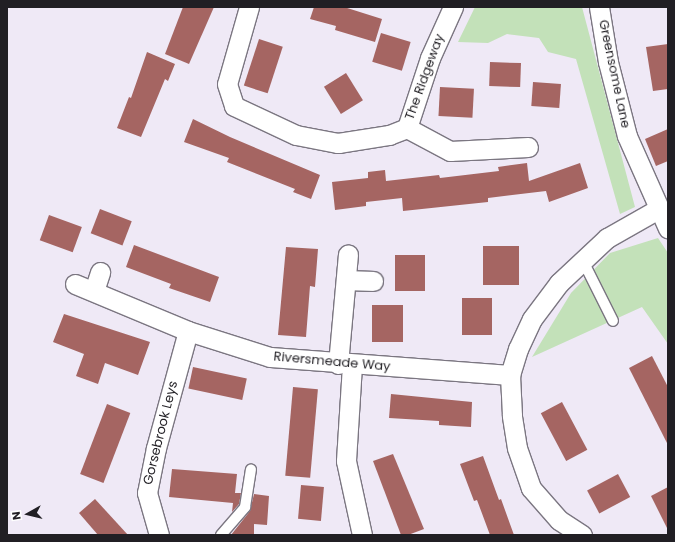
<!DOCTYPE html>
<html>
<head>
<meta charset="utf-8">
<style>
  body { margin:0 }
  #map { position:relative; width:675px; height:542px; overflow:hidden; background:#efe9f6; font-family:Poppins,sans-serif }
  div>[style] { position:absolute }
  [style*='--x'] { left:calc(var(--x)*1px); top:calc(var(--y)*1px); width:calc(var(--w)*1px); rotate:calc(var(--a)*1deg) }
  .green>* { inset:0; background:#c3e1b9 }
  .building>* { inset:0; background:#a56562; transform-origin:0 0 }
  .roads { filter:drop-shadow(1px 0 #7b7681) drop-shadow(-1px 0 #7b7681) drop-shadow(0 1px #7b7681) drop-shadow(0 -1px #7b7681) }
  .service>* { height:10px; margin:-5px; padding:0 5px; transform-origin:5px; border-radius:5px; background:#fff }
  .minor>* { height:19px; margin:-9.5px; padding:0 9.5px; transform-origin:9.5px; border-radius:9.5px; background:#fff }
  span { translate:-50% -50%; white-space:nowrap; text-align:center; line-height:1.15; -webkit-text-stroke:3px #fff; paint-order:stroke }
  .street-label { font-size:13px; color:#211f24 }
  .frame { position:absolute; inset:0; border:8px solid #211f24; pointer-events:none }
  .north { position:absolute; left:8px; top:494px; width:40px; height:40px; -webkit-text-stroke:3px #fff; paint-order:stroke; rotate:262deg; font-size:11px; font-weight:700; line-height:16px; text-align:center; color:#211f24 }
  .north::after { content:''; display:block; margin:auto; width:14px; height:18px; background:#211f24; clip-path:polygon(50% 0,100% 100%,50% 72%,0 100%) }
</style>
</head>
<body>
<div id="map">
  <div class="green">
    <i style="clip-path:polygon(475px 7px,582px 7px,635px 207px,620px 214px,576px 59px,548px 52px,539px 38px,507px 34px,488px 43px,458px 42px)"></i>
    <i style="clip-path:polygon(658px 238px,668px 253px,668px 344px,642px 307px,532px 357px,571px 293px,610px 253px)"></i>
  </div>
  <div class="building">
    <i style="clip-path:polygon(183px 7px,214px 7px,189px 64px,165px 54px)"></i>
    <i style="clip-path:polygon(314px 7px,344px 7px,382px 19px,375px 42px,335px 30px,336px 26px,310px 19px)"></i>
    <i style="left:381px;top:33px;width:31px;height:30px;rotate:17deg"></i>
    <i style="left:259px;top:39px;width:25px;height:49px;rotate:18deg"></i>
    <i style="clip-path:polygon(668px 44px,668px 89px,653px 91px,646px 47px)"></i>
    <i style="clip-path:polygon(147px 52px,175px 64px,168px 81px,165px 79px,141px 137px,117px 128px,129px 97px,131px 98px)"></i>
    <i style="left:490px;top:62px;width:31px;height:24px;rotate:2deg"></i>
    <i style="left:346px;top:73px;width:32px;height:26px;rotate:58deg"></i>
    <i style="left:533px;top:82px;width:28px;height:24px;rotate:4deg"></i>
    <i style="left:440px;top:87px;width:34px;height:29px;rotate:3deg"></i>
    <i style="clip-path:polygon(193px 119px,230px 137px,320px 175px,311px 199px,293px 192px,295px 189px,227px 162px,229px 158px,184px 142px)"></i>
    <i style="clip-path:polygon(668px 129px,668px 161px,656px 166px,645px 139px)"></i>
    <i style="clip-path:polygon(527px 163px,529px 181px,580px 163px,588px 188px,549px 202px,546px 191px,488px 198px,488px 202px,403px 211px,402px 198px,366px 202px,366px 206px,335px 210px,332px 182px,368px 178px,368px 172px,385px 170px,386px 181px,439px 175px,440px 178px,499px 171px,498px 167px)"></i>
    <i style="left:100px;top:209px;width:34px;height:26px;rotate:21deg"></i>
    <i style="left:49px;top:215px;width:35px;height:27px;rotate:20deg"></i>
    <i style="clip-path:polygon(134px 245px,219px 277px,210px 302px,169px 288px,171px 284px,126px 267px)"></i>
    <i style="left:483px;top:246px;width:36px;height:39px"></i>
    <i style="clip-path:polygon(286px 247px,318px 249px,315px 287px,310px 286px,306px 337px,278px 335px)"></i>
    <i style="left:395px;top:255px;width:30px;height:36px"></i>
    <i style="left:462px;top:298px;width:30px;height:37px"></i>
    <i style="left:372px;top:305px;width:31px;height:37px"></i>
    <i style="clip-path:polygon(64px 314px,150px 342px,138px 375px,105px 363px,98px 384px,76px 376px,84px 354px,53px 342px)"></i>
    <i style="clip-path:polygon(652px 356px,668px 387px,668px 445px,629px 368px)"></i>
    <i style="left:193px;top:367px;width:55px;height:22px;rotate:12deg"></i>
    <i style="left:293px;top:387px;width:25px;height:89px;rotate:5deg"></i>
    <i style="clip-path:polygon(391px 394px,472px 402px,471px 427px,439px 425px,439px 421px,389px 418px)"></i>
    <i style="left:562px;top:402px;width:54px;height:24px;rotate:62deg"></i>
    <i style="left:107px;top:404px;width:25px;height:75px;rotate:21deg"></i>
    <i style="clip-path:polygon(393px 454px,424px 529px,408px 535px,401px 535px,373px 461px)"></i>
    <i style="clip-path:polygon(483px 456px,499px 500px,501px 499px,514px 535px,490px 535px,477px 500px,474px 501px,460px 464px)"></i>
    <i style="clip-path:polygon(172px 469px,237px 474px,235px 493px,241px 493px,239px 504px,232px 512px,233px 503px,169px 497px)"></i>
    <i style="left:618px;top:474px;width:26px;height:35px;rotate:62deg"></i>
    <i style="left:301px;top:485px;width:23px;height:34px;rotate:5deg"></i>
    <i style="clip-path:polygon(668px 487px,668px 530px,651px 496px)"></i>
    <i style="clip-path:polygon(254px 494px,269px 496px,267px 525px,254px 524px,254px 535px,231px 535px,250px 511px)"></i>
    <i style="clip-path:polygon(95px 499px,128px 535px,98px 535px,79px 513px)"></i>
  </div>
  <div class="roads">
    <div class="service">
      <i style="--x:582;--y:259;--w:69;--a:63.4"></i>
      <i style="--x:221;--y:535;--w:37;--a:-49"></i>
      <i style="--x:245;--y:507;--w:38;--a:-81"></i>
    </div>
    <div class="minor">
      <i style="--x:249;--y:7;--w:80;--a:105.9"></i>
      <i style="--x:227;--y:84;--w:23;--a:72"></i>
      <i style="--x:234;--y:106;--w:68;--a:25.1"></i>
      <i style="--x:296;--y:135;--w:43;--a:10.8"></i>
      <i style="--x:338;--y:143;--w:52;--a:-8.9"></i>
      <i style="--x:389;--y:135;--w:19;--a:-21"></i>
      <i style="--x:407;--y:128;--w:74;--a:-71.8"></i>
      <i style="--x:430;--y:58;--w:56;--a:-65.7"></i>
      <i style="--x:599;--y:7;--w:56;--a:80.7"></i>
      <i style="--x:608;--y:62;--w:76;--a:75.6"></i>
      <i style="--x:627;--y:136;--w:101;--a:66"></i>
      <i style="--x:407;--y:128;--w:49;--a:28.1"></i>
      <i style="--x:450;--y:151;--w:78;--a:-2.9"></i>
      <i style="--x:346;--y:280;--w:27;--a:2"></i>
      <i style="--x:75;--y:284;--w:122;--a:22.6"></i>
      <i style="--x:188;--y:331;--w:86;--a:17.6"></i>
      <i style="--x:270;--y:357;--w:241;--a:4.3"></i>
      <i style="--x:94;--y:291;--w:20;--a:-72"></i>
      <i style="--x:338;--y:364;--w:110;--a:-84.8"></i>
      <i style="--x:352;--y:365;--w:96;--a:93.6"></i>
      <i style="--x:346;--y:461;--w:76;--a:77.8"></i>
      <i style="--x:159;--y:535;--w:44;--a:-105.9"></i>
      <i style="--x:147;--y:493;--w:46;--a:-78.7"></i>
      <i style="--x:156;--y:448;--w:121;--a:-74.7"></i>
      <i style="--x:582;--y:535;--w:27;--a:-147"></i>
      <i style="--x:559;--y:520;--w:43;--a:-131.2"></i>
      <i style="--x:531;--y:488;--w:42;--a:-109.3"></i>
      <i style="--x:517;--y:448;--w:33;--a:-99"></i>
      <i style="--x:512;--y:415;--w:40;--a:-92.9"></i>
      <i style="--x:510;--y:375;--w:27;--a:-73"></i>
      <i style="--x:518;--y:349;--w:33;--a:-65"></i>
      <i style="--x:532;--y:319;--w:45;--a:-53.1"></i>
      <i style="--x:559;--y:283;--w:66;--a:-43.2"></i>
      <i style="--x:607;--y:238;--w:59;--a:-29.6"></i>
    </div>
  </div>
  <div class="street-label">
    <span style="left:614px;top:74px;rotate:78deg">Greensome Lane</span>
    <span style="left:425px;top:77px;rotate:-70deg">The Ridgeway</span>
    <span style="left:332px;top:362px;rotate:5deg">Riversmeade Way</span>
    <span style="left:161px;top:433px;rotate:-76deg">Gorsebrook Leys</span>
  </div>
  <div class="frame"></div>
  <div class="north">N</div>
</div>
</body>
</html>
